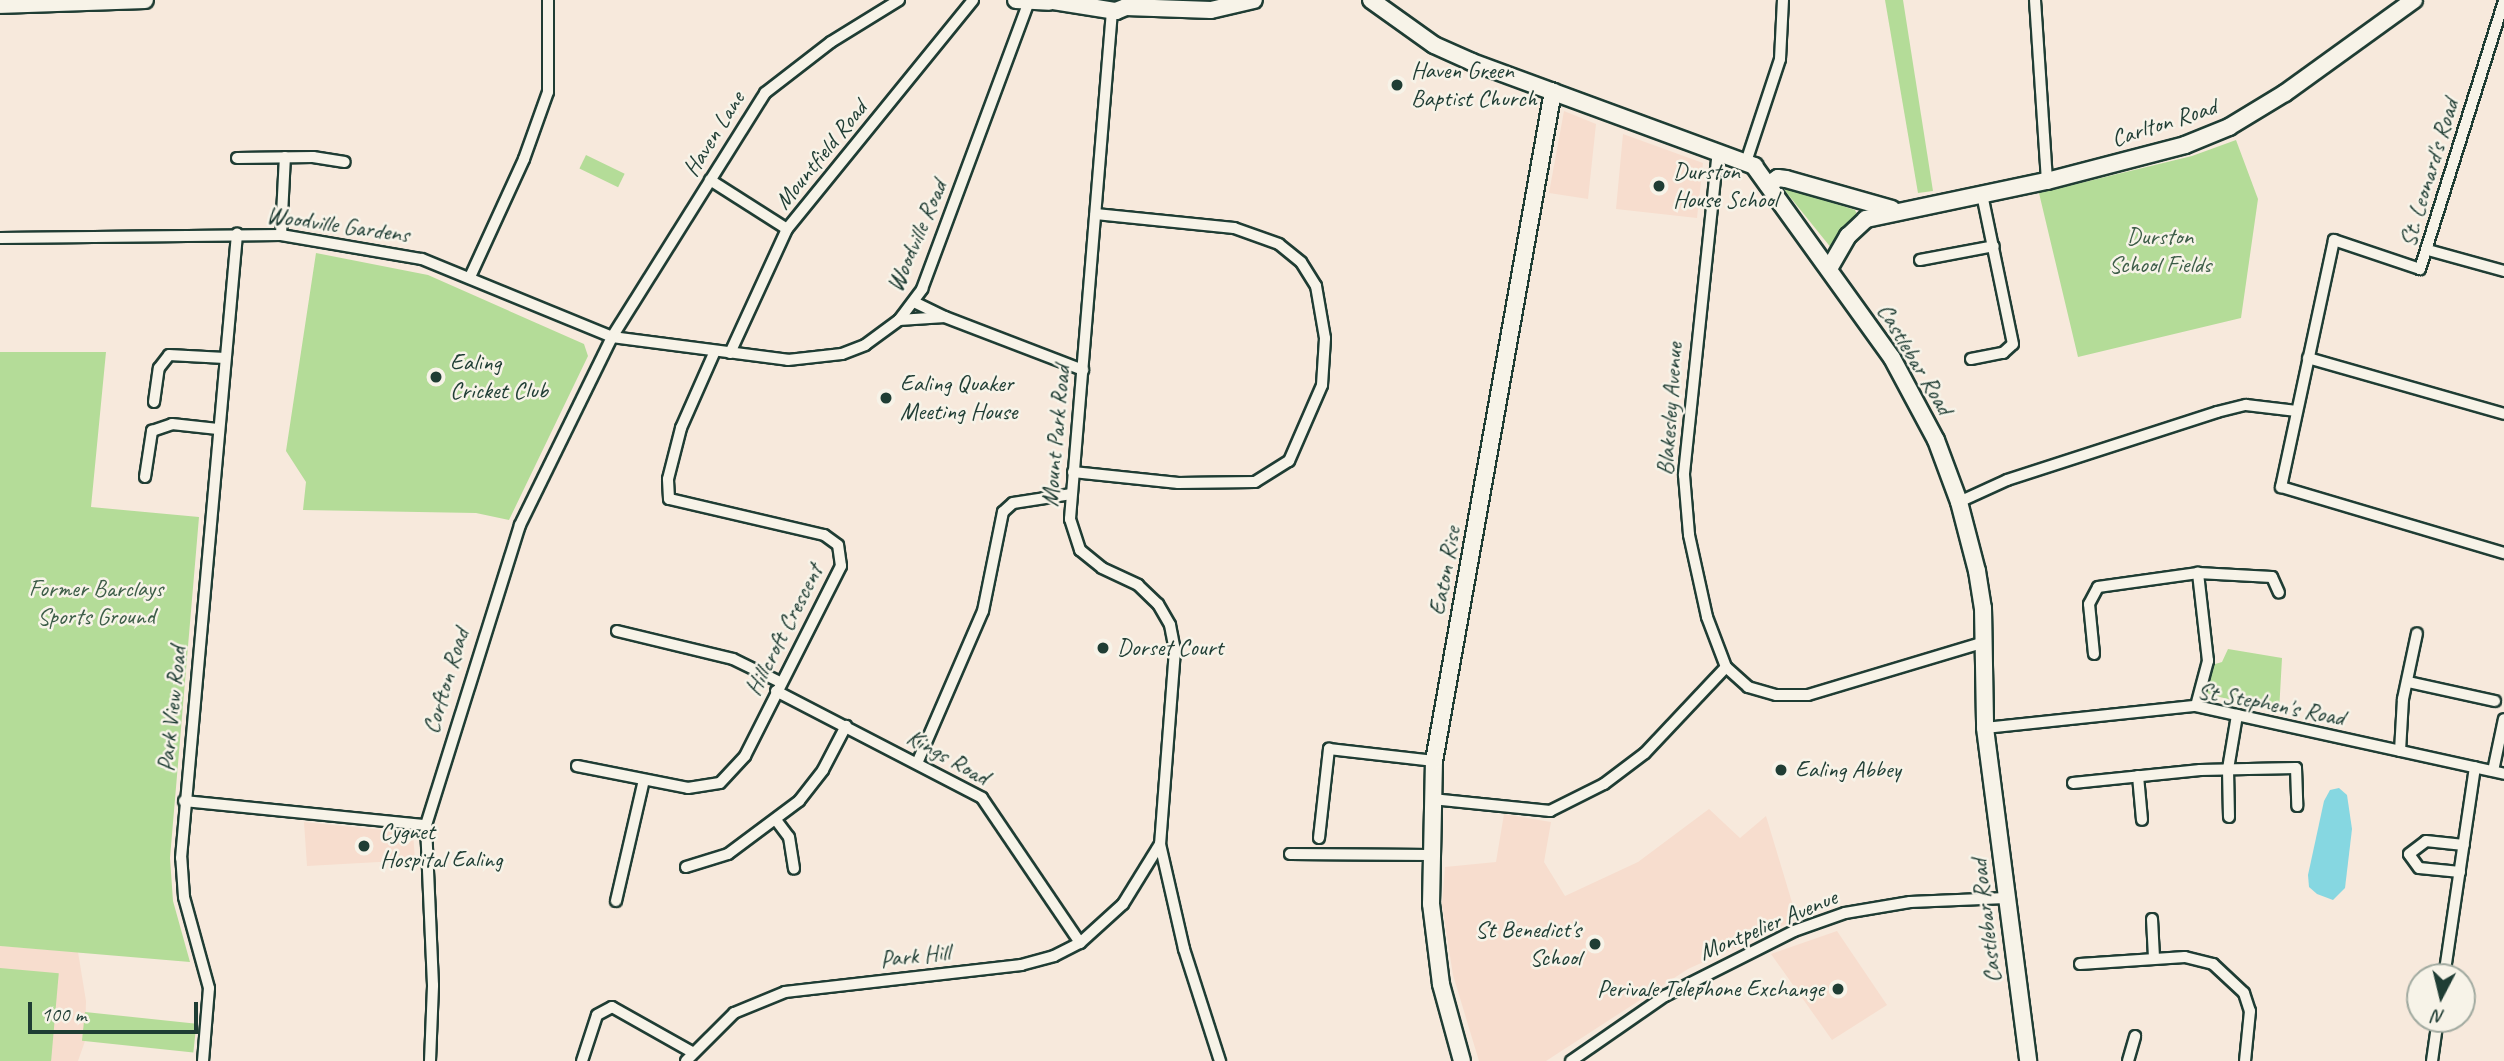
<!DOCTYPE html>
<html>
<head>
<meta charset="utf-8">
<style>
  body { margin:0 }
  #map { position:relative; width:2504px; height:1061px; overflow:hidden; background:#f7e9dc; font-family:Caveat,sans-serif }
  div>[style] { position:absolute }
  [style*='--x'] { left:calc(var(--x)*1px); top:calc(var(--y)*1px); width:calc(var(--w)*1px); rotate:calc(var(--a)*1deg) }
  .built>* { inset:0; background:#f7ddce }
  .green>* { inset:0; background:#b4dc98; transform-origin:0 0 }
  .water>* { inset:0; background:#86d7e1 }
  .roads { filter:drop-shadow(2px 0 #1f3d34) drop-shadow(-2px 0 #1f3d34) drop-shadow(0 2px #1f3d34) drop-shadow(0 -2px #1f3d34) }
  .street>* { height:10px; margin:-5px; padding:0 5px; transform-origin:5px; border-radius:5px; background:#f7f3e8 }
  .secondary>* { height:16px; margin:-8px; padding:0 8px; transform-origin:8px; border-radius:8px; background:#f7f3e8 }
  .dots>* { width:19px; height:19px; translate:-50% -50%; box-sizing:border-box; border:4px solid #f7f3e8; border-radius:50% }
  span { translate:-50% -50%; white-space:nowrap; text-align:center; line-height:1.15; -webkit-text-stroke:5px #f7f3e8; paint-order:stroke }
  .poi-label { font-size:24px; color:#1f3d34 }
  .left { translate:0 -50%; text-align:left }
  .right { translate:-100% -50%; text-align:right }
  .street-label { font-size:24px; color:#1f3d34 }
  .park-label { font-size:24px; color:#3d5d48 }
  .north { position:absolute; left:2406px; top:963px; width:70px; height:70px; box-sizing:border-box; background:#f7f3e8; border:2px solid #a1aaa0; border-radius:50%; rotate:187deg; font-size:19px; font-weight:700; line-height:28px; text-align:center; color:#1f3d34 }
  .north::after { content:''; display:block; margin:auto; width:24px; height:32px; background:#1f3d34; clip-path:polygon(50% 0,100% 100%,50% 72%,0 100%) }
  .scale { position:absolute; left:28px; top:1002px; width:170px; height:32px; box-sizing:border-box; border:4px solid #1f3d34; border-top:0; padding-left:9px; font-size:21px; line-height:24px; white-space:nowrap; color:#1f3d34; -webkit-text-stroke:5px #f7f3e8; paint-order:stroke }
</style>
</head>
<body>
<div id="map">
  <div class="built">
    <i style="clip-path:polygon(1564px 111px,1596px 124px,1588px 199px,1549px 193px)"></i>
    <i style="clip-path:polygon(1623px 134px,1703px 163px,1697px 218px,1616px 209px)"></i>
    <i style="clip-path:polygon(1709px 809px,1740px 838px,1766px 816px,1797px 919px,1688px 969px,1546px 1061px,1479px 1061px,1453px 975px,1442px 905px,1445px 867px,1496px 862px,1504px 814px,1551px 822px,1544px 862px,1565px 896px,1638px 862px)"></i>
    <i style="clip-path:polygon(304px 822px,413px 833px,415px 860px,307px 866px)"></i>
    <i style="clip-path:polygon(1837px 931px,1887px 1005px,1832px 1040px,1771px 954px)"></i>
    <i style="clip-path:polygon(0 946px,78px 952px,86px 1001px,85px 1041px,78px 1061px,0 1061px)"></i>
  </div>
  <div class="green">
    <i style="clip-path:polygon(1885px 0,1903px 0,1933px 191px,1918px 193px)"></i>
    <i style="clip-path:polygon(2236px 140px,2258px 199px,2241px 318px,2078px 357px,2039px 193px,2192px 156px)"></i>
    <i style="left:586px;top:155px;width:43px;height:15px;rotate:26deg"></i>
    <i style="clip-path:polygon(1782px 187px,1855px 210px,1858px 217px,1832px 249px)"></i>
    <i style="clip-path:polygon(316px 253px,428px 275px,584px 344px,588px 356px,509px 520px,476px 513px,303px 510px,306px 482px,286px 451px)"></i>
    <i style="clip-path:polygon(0 352px,106px 352px,91px 507px,199px 517px,170px 858px,173px 901px,190px 962px,0 946px)"></i>
    <i style="clip-path:polygon(2228px 649px,2282px 658px,2279px 712px,2204px 693px,2212px 665px,2222px 662px)"></i>
    <i style="left:0;top:968px;width:59px;height:93px;rotate:5deg"></i>
    <i style="left:85px;top:1012px;width:112px;height:29px;rotate:6deg"></i>
  </div>
  <div class="water">
    <i style="clip-path:polygon(2339px 788px,2347px 795px,2352px 829px,2345px 888px,2333px 900px,2317px 894px,2309px 887px,2308px 875px,2324px 801px,2330px 790px)"></i>
  </div>
  <div class="roads">
    <div class="street">
      <i style="--x:2035;--y:0;--w:181;--a:86.2"></i>
      <i style="--x:2504;--y:1;--w:281;--a:107.4"></i>
      <i style="--x:2420;--y:269;--w:91;--a:-161.4"></i>
      <i style="--x:2334;--y:240;--w:253;--a:102.1"></i>
      <i style="--x:2281;--y:487;--w:233;--a:16.5"></i>
      <i style="--x:1112;--y:11;--w:510;--a:94.73"></i>
      <i style="--x:1070;--y:519;--w:33;--a:72"></i>
      <i style="--x:1080;--y:550;--w:28;--a:39"></i>
      <i style="--x:1102;--y:568;--w:40;--a:25"></i>
      <i style="--x:1138;--y:585;--w:28;--a:44"></i>
      <i style="--x:1158;--y:604;--w:24;--a:60"></i>
      <i style="--x:1170;--y:625;--w:25;--a:79"></i>
      <i style="--x:1175;--y:650;--w:195;--a:94.4"></i>
      <i style="--x:1160;--y:844;--w:108;--a:77.1"></i>
      <i style="--x:1184;--y:949;--w:118;--a:72.2"></i>
      <i style="--x:1718;--y:150;--w:327;--a:96"></i>
      <i style="--x:1684;--y:475;--w:60;--a:85.2"></i>
      <i style="--x:1689;--y:535;--w:84;--a:77.6"></i>
      <i style="--x:1707;--y:617;--w:53;--a:69.2"></i>
      <i style="--x:1726;--y:667;--w:30;--a:42"></i>
      <i style="--x:1748;--y:687;--w:29;--a:16"></i>
      <i style="--x:1776;--y:695;--w:32;--a:0"></i>
      <i style="--x:1808;--y:695;--w:185;--a:-16.7"></i>
      <i style="--x:237;--y:158;--w:76;--a:-0.8"></i>
      <i style="--x:313;--y:157;--w:32;--a:9"></i>
      <i style="--x:1746;--y:162;--w:108;--a:-71.7"></i>
      <i style="--x:1780;--y:59;--w:59;--a:-87.1"></i>
      <i style="--x:710;--y:180;--w:91;--a:32.5"></i>
      <i style="--x:281;--y:235;--w:78;--a:-87.1"></i>
      <i style="--x:0;--y:238;--w:281;--a:-0.6"></i>
      <i style="--x:281;--y:235;--w:143;--a:9.7"></i>
      <i style="--x:422;--y:259;--w:205;--a:22.3"></i>
      <i style="--x:612;--y:337;--w:177;--a:7.4"></i>
      <i style="--x:788;--y:360;--w:54;--a:-6.3"></i>
      <i style="--x:842;--y:354;--w:25;--a:-21"></i>
      <i style="--x:865;--y:345;--w:42;--a:-36.3"></i>
      <i style="--x:899;--y:320;--w:39;--a:-53"></i>
      <i style="--x:922;--y:289;--w:306;--a:-69.6"></i>
      <i style="--x:2428;--y:250;--w:79;--a:15.4"></i>
      <i style="--x:1920;--y:260;--w:75;--a:-10.7"></i>
      <i style="--x:470;--y:277;--w:130;--a:-65.4"></i>
      <i style="--x:524;--y:159;--w:71;--a:-70.3"></i>
      <i style="--x:548;--y:92;--w:92;--a:-90"></i>
      <i style="--x:914;--y:302;--w:32;--a:26"></i>
      <i style="--x:899;--y:320;--w:46;--a:-3.7"></i>
      <i style="--x:945;--y:317;--w:148;--a:21"></i>
      <i style="--x:730;--y:353;--w:136;--a:-65.3"></i>
      <i style="--x:787;--y:229;--w:295;--a:-50.9"></i>
      <i style="--x:2308;--y:358;--w:204;--a:15.9"></i>
      <i style="--x:1971;--y:359;--w:33;--a:-11"></i>
      <i style="--x:2003;--y:353;--w:13;--a:-42"></i>
      <i style="--x:2013;--y:344;--w:153;--a:-101.7"></i>
      <i style="--x:154;--y:402;--w:34;--a:-82"></i>
      <i style="--x:159;--y:368;--w:16;--a:-52"></i>
      <i style="--x:169;--y:355;--w:56;--a:3.1"></i>
      <i style="--x:1073;--y:472;--w:106;--a:6"></i>
      <i style="--x:1178;--y:483;--w:77;--a:-0.7"></i>
      <i style="--x:1255;--y:482;--w:40;--a:-32"></i>
      <i style="--x:1289;--y:461;--w:83;--a:-66.5"></i>
      <i style="--x:1322;--y:385;--w:47;--a:-86.3"></i>
      <i style="--x:1325;--y:338;--w:53;--a:-99.8"></i>
      <i style="--x:1316;--y:286;--w:28;--a:-122"></i>
      <i style="--x:1301;--y:262;--w:28;--a:-141"></i>
      <i style="--x:1279;--y:244;--w:48;--a:-160.4"></i>
      <i style="--x:1234;--y:228;--w:139;--a:-174.2"></i>
      <i style="--x:145;--y:477;--w:47;--a:-81.3"></i>
      <i style="--x:152;--y:431;--w:21;--a:-19"></i>
      <i style="--x:172;--y:424;--w:46;--a:6.2"></i>
      <i style="--x:1959;--y:502;--w:53;--a:-24.6"></i>
      <i style="--x:2007;--y:480;--w:221;--a:-17.9"></i>
      <i style="--x:2217;--y:412;--w:30;--a:-14"></i>
      <i style="--x:2246;--y:405;--w:51;--a:6.7"></i>
      <i style="--x:617;--y:631;--w:119;--a:13.6"></i>
      <i style="--x:733;--y:659;--w:52;--a:26.1"></i>
      <i style="--x:2094;--y:654;--w:50;--a:-95.7"></i>
      <i style="--x:2089;--y:604;--w:19;--a:-62"></i>
      <i style="--x:2098;--y:587;--w:101;--a:-8"></i>
      <i style="--x:2198;--y:573;--w:74;--a:3.1"></i>
      <i style="--x:2272;--y:577;--w:17;--a:66"></i>
      <i style="--x:2408;--y:682;--w:89;--a:12.3"></i>
      <i style="--x:776;--y:691;--w:232;--a:27.4"></i>
      <i style="--x:982;--y:798;--w:175;--a:55.9"></i>
      <i style="--x:2196;--y:706;--w:47;--a:-75.1"></i>
      <i style="--x:2208;--y:661;--w:89;--a:-96.5"></i>
      <i style="--x:1985;--y:728;--w:212;--a:-6"></i>
      <i style="--x:2196;--y:706;--w:315;--a:12.4"></i>
      <i style="--x:2400;--y:751;--w:52;--a:-86.7"></i>
      <i style="--x:2403;--y:699;--w:67;--a:-78"></i>
      <i style="--x:918;--y:761;--w:163;--a:-66.6"></i>
      <i style="--x:983;--y:611;--w:101;--a:-78.6"></i>
      <i style="--x:1003;--y:512;--w:13;--a:-42"></i>
      <i style="--x:1013;--y:503;--w:59;--a:-8.8"></i>
      <i style="--x:577;--y:766;--w:113;--a:11.2"></i>
      <i style="--x:688;--y:788;--w:32;--a:-9"></i>
      <i style="--x:720;--y:783;--w:37;--a:-47"></i>
      <i style="--x:745;--y:756;--w:213;--a:-63.2"></i>
      <i style="--x:841;--y:566;--w:21;--a:-98"></i>
      <i style="--x:838;--y:545;--w:17;--a:-144"></i>
      <i style="--x:824;--y:535;--w:159;--a:-166.9"></i>
      <i style="--x:669;--y:499;--w:20;--a:-93"></i>
      <i style="--x:668;--y:479;--w:53;--a:-75.7"></i>
      <i style="--x:681;--y:428;--w:84;--a:-66.2"></i>
      <i style="--x:2493;--y:771;--w:53;--a:-78.1"></i>
      <i style="--x:2138;--y:776;--w:44;--a:84.8"></i>
      <i style="--x:2073;--y:783;--w:128;--a:-5.8"></i>
      <i style="--x:2200;--y:770;--w:96;--a:-1.2"></i>
      <i style="--x:2296;--y:768;--w:38;--a:88"></i>
      <i style="--x:1432;--y:799;--w:119;--a:5.8"></i>
      <i style="--x:1550;--y:811;--w:60;--a:-26.6"></i>
      <i style="--x:1604;--y:784;--w:51;--a:-37.1"></i>
      <i style="--x:1645;--y:753;--w:118;--a:-46.7"></i>
      <i style="--x:184;--y:801;--w:243;--a:5.7"></i>
      <i style="--x:2229;--y:817;--w:48;--a:-91.2"></i>
      <i style="--x:2228;--y:769;--w:55;--a:-80.5"></i>
      <i style="--x:776;--y:820;--w:21;--a:53"></i>
      <i style="--x:789;--y:837;--w:32;--a:81"></i>
      <i style="--x:1319;--y:838;--w:90;--a:-83.6"></i>
      <i style="--x:1329;--y:749;--w:106;--a:6.5"></i>
      <i style="--x:1290;--y:854;--w:140;--a:0.4"></i>
      <i style="--x:686;--y:867;--w:44;--a:-17.2"></i>
      <i style="--x:728;--y:854;--w:89;--a:-36.7"></i>
      <i style="--x:799;--y:801;--w:39;--a:-52"></i>
      <i style="--x:823;--y:770;--w:50;--a:-62.4"></i>
      <i style="--x:2460;--y:872;--w:41;--a:-174.4"></i>
      <i style="--x:2419;--y:868;--w:17;--a:-126"></i>
      <i style="--x:2409;--y:854;--w:21;--a:-37"></i>
      <i style="--x:2426;--y:841;--w:38;--a:6"></i>
      <i style="--x:616;--y:901;--w:124;--a:-77"></i>
      <i style="--x:2152;--y:919;--w:39;--a:87"></i>
      <i style="--x:2080;--y:964;--w:105;--a:-3.8"></i>
      <i style="--x:2185;--y:957;--w:29;--a:14"></i>
      <i style="--x:2213;--y:964;--w:42;--a:43.1"></i>
      <i style="--x:2244;--y:993;--w:19;--a:72"></i>
      <i style="--x:2250;--y:1011;--w:50;--a:95.7"></i>
      <i style="--x:2444;--y:977;--w:212;--a:-81.6"></i>
      <i style="--x:203;--y:1061;--w:73;--a:-85.3"></i>
      <i style="--x:209;--y:988;--w:94;--a:-105.4"></i>
      <i style="--x:184;--y:897;--w:39;--a:-94"></i>
      <i style="--x:181;--y:858;--w:627;--a:-84.87"></i>
      <i style="--x:430;--y:1061;--w:76;--a:-87.7"></i>
      <i style="--x:433;--y:985;--w:160;--a:-92.5"></i>
      <i style="--x:426;--y:825;--w:314;--a:-72.6"></i>
      <i style="--x:520;--y:525;--w:209;--a:-63.9"></i>
      <i style="--x:612;--y:337;--w:288;--a:-57.9"></i>
      <i style="--x:765;--y:93;--w:83;--a:-37.7"></i>
      <i style="--x:831;--y:42;--w:80;--a:-31.7"></i>
      <i style="--x:582;--y:1061;--w:48;--a:-71.9"></i>
      <i style="--x:597;--y:1015;--w:17;--a:-28"></i>
      <i style="--x:612;--y:1007;--w:92;--a:29.4"></i>
      <i style="--x:686;--y:1061;--w:68;--a:-45"></i>
      <i style="--x:734;--y:1013;--w:55;--a:-22.4"></i>
      <i style="--x:785;--y:992;--w:238;--a:-6.5"></i>
      <i style="--x:1021;--y:965;--w:34;--a:-15"></i>
      <i style="--x:1054;--y:956;--w:29;--a:-27"></i>
      <i style="--x:1080;--y:943;--w:58;--a:-42.2"></i>
      <i style="--x:1123;--y:904;--w:70;--a:-58.3"></i>
      <i style="--x:1571;--y:1061;--w:114;--a:-34.7"></i>
      <i style="--x:1665;--y:996;--w:144;--a:-26.7"></i>
      <i style="--x:1794;--y:931;--w:54;--a:-19.4"></i>
      <i style="--x:1845;--y:913;--w:66;--a:-9.6"></i>
      <i style="--x:1910;--y:902;--w:96;--a:-2.4"></i>
      <i style="--x:2128;--y:1061;--w:26;--a:-74"></i>
      <i style="--x:2432;--y:1061;--w:42;--a:-81.9"></i>
    </div>
    <div class="secondary">
      <i style="--x:1016;--y:0;--w:33;--a:3"></i>
      <i style="--x:1047;--y:0;--w:70;--a:9.1"></i>
      <i style="--x:1116;--y:11;--w:11;--a:-22"></i>
      <i style="--x:1126;--y:7;--w:85;--a:2"></i>
      <i style="--x:1211;--y:10;--w:44;--a:-13.1"></i>
      <i style="--x:1371;--y:0;--w:77;--a:35.5"></i>
      <i style="--x:1434;--y:45;--w:42;--a:24.1"></i>
      <i style="--x:1472;--y:62;--w:301;--a:20.2"></i>
      <i style="--x:1754;--y:166;--w:236;--a:54.3"></i>
      <i style="--x:1892;--y:358;--w:93;--a:61.8"></i>
      <i style="--x:1936;--y:440;--w:66;--a:69.6"></i>
      <i style="--x:1959;--y:502;--w:71;--a:75.4"></i>
      <i style="--x:1977;--y:571;--w:37;--a:81"></i>
      <i style="--x:1983;--y:608;--w:120;--a:89"></i>
      <i style="--x:1985;--y:728;--w:336;--a:82.6"></i>
      <i style="--x:0;--y:5;--w:145;--a:-2"></i>
      <i style="--x:1768;--y:185;--w:12;--a:-35"></i>
      <i style="--x:1778;--y:178;--w:8;--a:7"></i>
      <i style="--x:1786;--y:179;--w:110;--a:15.8"></i>
      <i style="--x:1830;--y:267;--w:36;--a:-60"></i>
      <i style="--x:1848;--y:236;--w:25;--a:-43"></i>
      <i style="--x:1866;--y:219;--w:185;--a:-11.9"></i>
      <i style="--x:2047;--y:181;--w:143;--a:-14.6"></i>
      <i style="--x:2185;--y:145;--w:48;--a:-22.2"></i>
      <i style="--x:2229;--y:127;--w:66;--a:-31.3"></i>
      <i style="--x:2285;--y:93;--w:159;--a:-35.8"></i>
      <i style="--x:1462;--y:1061;--w:80;--a:-105.3"></i>
      <i style="--x:1441;--y:984;--w:81;--a:-97.1"></i>
      <i style="--x:1431;--y:904;--w:143;--a:-88.8"></i>
      <i style="--x:1434;--y:761;--w:680;--a:-79.93"></i>
    </div>
  </div>
  <div class="dots">
    <i style="left:1397px;top:85px;background:#1f3d34"></i>
    <i style="left:1659px;top:186px;background:#1f3d34"></i>
    <i style="left:436px;top:377px;background:#1f3d34"></i>
    <i style="left:886px;top:398px;background:#1f3d34"></i>
    <i style="left:1103px;top:648px;background:#1f3d34"></i>
    <i style="left:1781px;top:770px;background:#1f3d34"></i>
    <i style="left:364px;top:846px;background:#1f3d34"></i>
    <i style="left:1595px;top:944px;background:#1f3d34"></i>
    <i style="left:1838px;top:989px;background:#1f3d34"></i>
  </div>
  <div class="poi-label">
    <span class="left" style="left:1411px;top:85px">Haven Green<br>Baptist Church</span>
    <span class="left" style="left:1673px;top:186px">Durston<br>House School</span>
    <span class="left" style="left:450px;top:377px">Ealing<br>Cricket Club</span>
    <span class="left" style="left:900px;top:398px">Ealing Quaker<br>Meeting House</span>
    <span class="left" style="left:1117px;top:648px">Dorset Court</span>
    <span class="left" style="left:1795px;top:770px">Ealing Abbey</span>
    <span class="left" style="left:380px;top:846px">Cygnet<br>Hospital Ealing</span>
    <span class="right" style="left:1581px;top:944px">St Benedict's<br>School</span>
    <span class="right" style="left:1824px;top:989px">Perivale Telephone Exchange</span>
  </div>
  <div class="street-label">
    <span style="left:2164px;top:123px;rotate:-18deg">Carlton Road</span>
    <span style="left:714px;top:134px;rotate:-58deg">Haven Lane</span>
    <span style="left:821px;top:155px;rotate:-51deg">Mountfield Road</span>
    <span style="left:2429px;top:173px;rotate:-73deg">St. Leonard's Road</span>
    <span style="left:338px;top:225px;rotate:8deg">Woodville Gardens</span>
    <span style="left:917px;top:236px;rotate:-67deg">Woodville Road</span>
    <span style="left:1915px;top:359px;rotate:59deg">Castlebar Road</span>
    <span style="left:1670px;top:409px;rotate:-86deg">Blakesley Avenue</span>
    <span style="left:1056px;top:436px;rotate:-85deg">Mount Park Road</span>
    <span style="left:1445px;top:571px;rotate:-80deg">Eaton Rise</span>
    <span style="left:784px;top:630px;rotate:-63deg">Hillcroft Crescent</span>
    <span style="left:446px;top:681px;rotate:-73deg">Corfton Road</span>
    <span style="left:2271px;top:704px;rotate:11deg">St Stephen's Road</span>
    <span style="left:172px;top:709px;rotate:-84deg">Park View Road</span>
    <span style="left:948px;top:757px;rotate:30deg">Kings Road</span>
    <span style="left:1986px;top:921px;rotate:-97deg">Castlebar Road</span>
    <span style="left:1768px;top:925px;rotate:-23deg">Montpelier Avenue</span>
    <span style="left:915px;top:956px;rotate:-6deg">Park Hill</span>
  </div>
  <div class="park-label">
    <span style="left:2160px;top:251px">Durston<br>School Fields</span>
    <span style="left:96px;top:603px">Former Barclays<br>Sports Ground</span>
  </div>
  <div class="north">N</div>
  <div class="scale">100 m</div>
</div>
</body>
</html>
